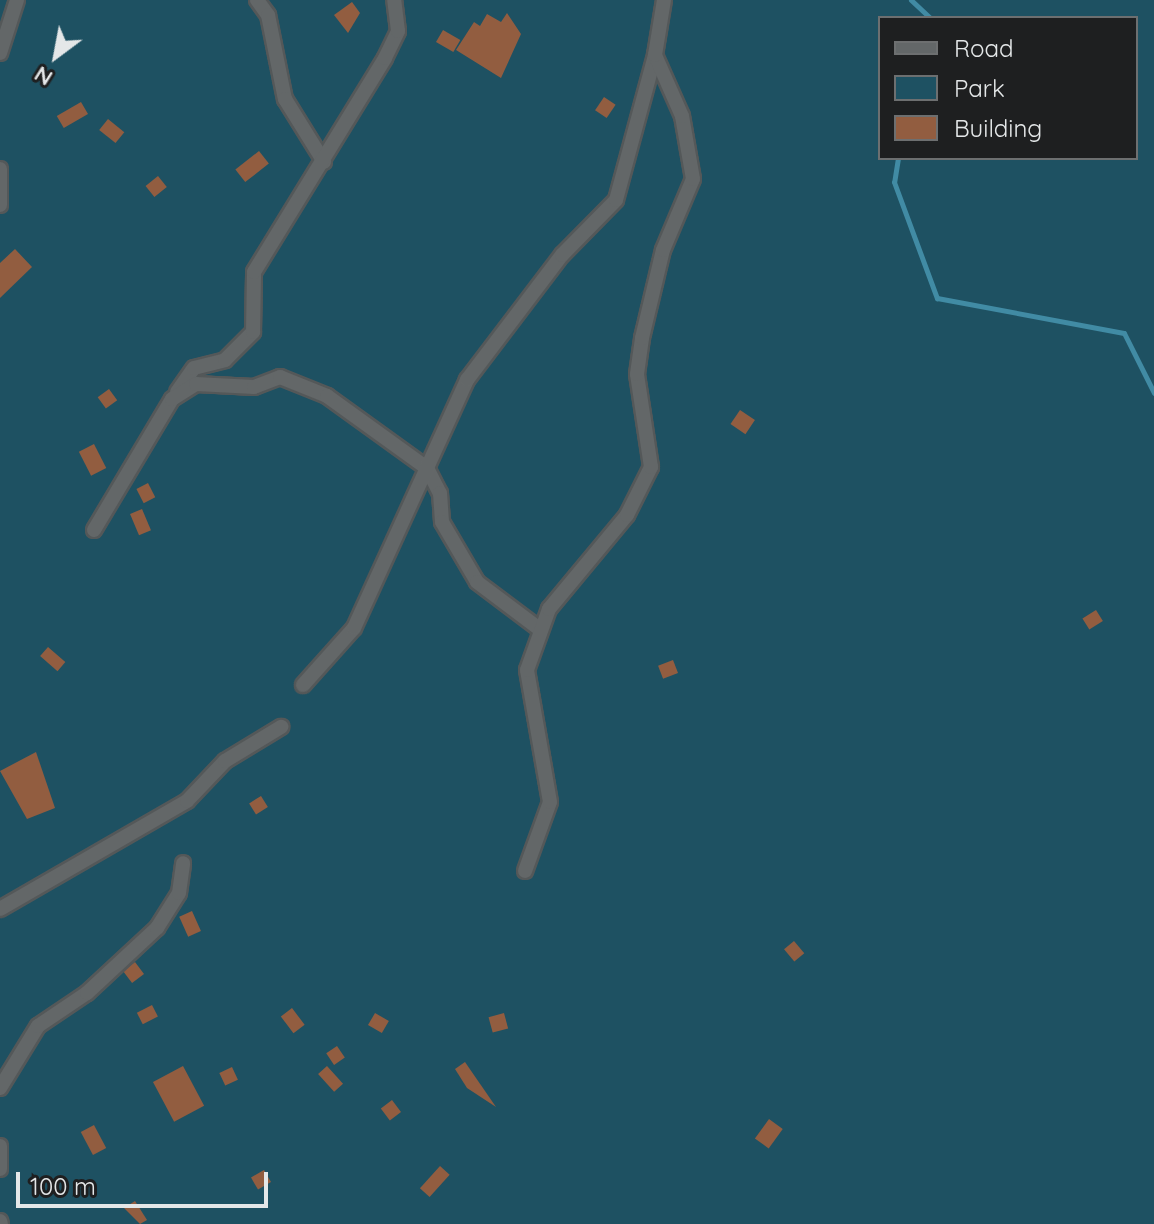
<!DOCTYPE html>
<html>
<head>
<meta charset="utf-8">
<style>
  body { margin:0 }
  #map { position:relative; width:1154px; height:1224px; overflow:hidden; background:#35393a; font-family:Quicksand,sans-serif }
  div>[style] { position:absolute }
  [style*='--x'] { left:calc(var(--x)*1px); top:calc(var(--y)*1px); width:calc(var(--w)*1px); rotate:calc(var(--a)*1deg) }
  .green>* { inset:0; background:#1e5162 }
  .stream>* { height:5px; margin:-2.5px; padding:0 2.5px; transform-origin:2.5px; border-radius:2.5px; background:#418ba4 }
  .building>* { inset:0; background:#925d40; transform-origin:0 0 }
  .roads { filter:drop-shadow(2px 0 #545859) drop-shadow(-2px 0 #545859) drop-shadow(0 2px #545859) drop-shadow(0 -2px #545859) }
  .street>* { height:14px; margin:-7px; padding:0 7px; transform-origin:7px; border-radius:7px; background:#636768 }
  span { translate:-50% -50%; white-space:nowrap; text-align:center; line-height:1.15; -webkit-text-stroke:7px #1e1f20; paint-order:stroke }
  .legend { position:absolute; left:878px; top:16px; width:260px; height:144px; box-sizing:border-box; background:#1e1f20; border:2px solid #6d6f70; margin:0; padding:10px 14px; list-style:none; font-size:24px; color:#e4e7e8 }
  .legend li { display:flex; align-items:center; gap:16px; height:40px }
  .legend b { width:40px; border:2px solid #6d6f70 }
  .north { position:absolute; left:16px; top:16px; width:80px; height:80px; -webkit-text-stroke:6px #1e1f20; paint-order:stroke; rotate:212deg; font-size:22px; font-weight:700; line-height:32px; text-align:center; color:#e4e7e8 }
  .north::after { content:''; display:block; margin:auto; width:28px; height:36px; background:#e4e7e8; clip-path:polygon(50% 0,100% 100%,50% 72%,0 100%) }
  .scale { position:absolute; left:16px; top:1172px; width:252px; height:36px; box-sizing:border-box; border:4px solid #e4e7e8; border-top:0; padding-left:10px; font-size:24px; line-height:28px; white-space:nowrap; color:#e4e7e8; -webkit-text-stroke:6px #1e1f20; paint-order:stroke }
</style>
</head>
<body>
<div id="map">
  <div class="green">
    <i style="clip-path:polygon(evenodd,0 0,1154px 0,1154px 1224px,0 1224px,0 0,880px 18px,1136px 18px,1136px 158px,880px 158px,880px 18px)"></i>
  </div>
  <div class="stream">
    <i style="--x:911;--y:0;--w:26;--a:43"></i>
    <i style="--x:898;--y:158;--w:24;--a:99"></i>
    <i style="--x:894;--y:182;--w:124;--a:69.7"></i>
    <i style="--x:937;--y:298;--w:190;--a:10.6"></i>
    <i style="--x:1124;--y:333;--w:67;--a:63.4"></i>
  </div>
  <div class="building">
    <i style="clip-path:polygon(352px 2px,360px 13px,348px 33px,334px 15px)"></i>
    <i style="clip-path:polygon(507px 13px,521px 34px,501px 78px,456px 50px,474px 22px,480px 26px,487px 14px,501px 22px)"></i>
    <i style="left:443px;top:30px;width:20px;height:14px;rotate:30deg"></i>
    <i style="left:604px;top:97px;width:14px;height:16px;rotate:34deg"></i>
    <i style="left:81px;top:102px;width:14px;height:28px;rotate:60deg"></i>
    <i style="left:108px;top:119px;width:21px;height:14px;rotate:39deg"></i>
    <i style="left:259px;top:151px;width:16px;height:30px;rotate:52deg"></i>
    <i style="left:158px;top:176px;width:14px;height:16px;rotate:51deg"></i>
    <i style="clip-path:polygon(15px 249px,32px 267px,0 298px,0 263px)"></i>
    <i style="left:109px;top:389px;width:14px;height:14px;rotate:54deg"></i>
    <i style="left:740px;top:410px;width:18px;height:17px;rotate:34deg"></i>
    <i style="left:94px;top:444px;width:27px;height:17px;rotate:63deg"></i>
    <i style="left:148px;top:483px;width:16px;height:13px;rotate:63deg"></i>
    <i style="left:142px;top:509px;width:23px;height:13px;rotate:67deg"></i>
    <i style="left:1096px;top:610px;width:13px;height:16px;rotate:58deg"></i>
    <i style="left:48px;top:647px;width:23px;height:12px;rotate:41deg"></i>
    <i style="left:673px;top:660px;width:14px;height:16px;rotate:69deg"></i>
    <i style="clip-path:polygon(36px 752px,55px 808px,27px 819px,0 771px)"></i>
    <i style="left:261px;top:796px;width:13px;height:14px;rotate:58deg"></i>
    <i style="left:192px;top:911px;width:22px;height:14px;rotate:66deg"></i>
    <i style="left:794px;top:941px;width:16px;height:13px;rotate:50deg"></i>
    <i style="left:135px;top:962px;width:15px;height:15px;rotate:53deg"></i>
    <i style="left:152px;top:1005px;width:13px;height:17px;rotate:63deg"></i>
    <i style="left:292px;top:1008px;width:21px;height:14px;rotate:53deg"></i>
    <i style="left:375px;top:1013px;width:16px;height:14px;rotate:30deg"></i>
    <i style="left:504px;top:1013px;width:16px;height:16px;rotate:75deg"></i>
    <i style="left:337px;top:1046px;width:14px;height:13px;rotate:56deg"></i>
    <i style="clip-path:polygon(465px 1062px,496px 1107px,467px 1088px,455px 1069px)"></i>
    <i style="left:183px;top:1066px;width:45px;height:34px;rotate:62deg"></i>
    <i style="left:327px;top:1066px;width:24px;height:12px;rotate:48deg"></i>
    <i style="left:232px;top:1067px;width:14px;height:14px;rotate:65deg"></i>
    <i style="left:392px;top:1100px;width:15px;height:14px;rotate:53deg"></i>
    <i style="left:769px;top:1119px;width:17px;height:24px;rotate:36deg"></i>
    <i style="left:94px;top:1125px;width:26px;height:15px;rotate:62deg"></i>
    <i style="left:440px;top:1166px;width:13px;height:30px;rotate:42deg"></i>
    <i style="left:264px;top:1170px;width:14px;height:15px;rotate:60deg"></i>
    <i style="clip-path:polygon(135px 1201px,147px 1220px,140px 1224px,124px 1208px)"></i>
  </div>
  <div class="roads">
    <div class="street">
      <i style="--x:257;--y:0;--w:19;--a:54"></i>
      <i style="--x:268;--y:15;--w:86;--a:78.6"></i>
      <i style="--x:285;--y:99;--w:74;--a:58.2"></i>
      <i style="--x:0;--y:53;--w:56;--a:-72.2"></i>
      <i style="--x:0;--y:169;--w:36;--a:90"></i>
      <i style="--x:177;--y:392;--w:29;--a:-55"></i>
      <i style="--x:194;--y:368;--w:32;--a:-14"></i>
      <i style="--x:225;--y:360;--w:40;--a:-45"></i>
      <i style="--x:253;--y:332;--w:60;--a:-89"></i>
      <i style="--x:254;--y:272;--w:251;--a:-58.5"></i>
      <i style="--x:385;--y:58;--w:30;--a:-64"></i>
      <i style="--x:398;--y:31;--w:31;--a:-97"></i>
      <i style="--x:94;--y:530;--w:152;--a:-59.2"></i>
      <i style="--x:172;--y:399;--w:28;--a:-32"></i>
      <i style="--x:196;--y:384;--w:58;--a:3"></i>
      <i style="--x:254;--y:387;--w:28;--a:-21"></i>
      <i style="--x:280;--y:377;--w:51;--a:22"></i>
      <i style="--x:327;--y:396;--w:123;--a:35.8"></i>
      <i style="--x:427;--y:468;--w:28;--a:63"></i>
      <i style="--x:440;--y:493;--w:29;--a:86"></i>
      <i style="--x:442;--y:522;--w:69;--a:59.7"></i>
      <i style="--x:477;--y:582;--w:80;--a:36.9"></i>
      <i style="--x:303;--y:685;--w:76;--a:-48.2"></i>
      <i style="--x:354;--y:628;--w:273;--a:-65.5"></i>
      <i style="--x:467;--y:380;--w:157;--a:-52.8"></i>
      <i style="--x:562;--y:255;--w:77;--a:-45.5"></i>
      <i style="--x:616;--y:200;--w:150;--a:-74.9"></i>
      <i style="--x:525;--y:871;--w:73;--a:-70.1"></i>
      <i style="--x:550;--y:802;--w:134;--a:-99.9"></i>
      <i style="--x:527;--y:670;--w:65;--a:-70.2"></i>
      <i style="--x:549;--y:609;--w:122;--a:-50.3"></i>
      <i style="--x:627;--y:515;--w:54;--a:-63.4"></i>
      <i style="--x:651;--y:467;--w:94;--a:-98.6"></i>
      <i style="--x:637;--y:374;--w:36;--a:-82"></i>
      <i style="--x:642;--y:338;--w:90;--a:-76.6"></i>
      <i style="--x:663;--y:250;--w:77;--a:-67.1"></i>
      <i style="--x:693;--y:179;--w:64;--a:-99.9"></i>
      <i style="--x:682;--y:116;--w:67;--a:-113.9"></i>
      <i style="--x:655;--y:55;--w:56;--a:-80.7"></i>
      <i style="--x:0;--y:909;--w:216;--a:-30"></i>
      <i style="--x:187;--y:801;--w:55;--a:-46.5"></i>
      <i style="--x:225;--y:761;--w:66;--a:-31.3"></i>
      <i style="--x:0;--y:1088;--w:73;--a:-58.5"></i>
      <i style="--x:38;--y:1026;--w:59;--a:-34"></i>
      <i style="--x:87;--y:993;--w:96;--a:-42.9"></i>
      <i style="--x:157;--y:928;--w:41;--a:-57.8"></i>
      <i style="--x:179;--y:893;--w:30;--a:-82"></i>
      <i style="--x:0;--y:1146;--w:23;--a:90"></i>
      <i style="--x:0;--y:1221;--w:3;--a:72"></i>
    </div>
  </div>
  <ul class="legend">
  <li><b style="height:10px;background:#636768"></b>Road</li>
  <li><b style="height:22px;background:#1e5162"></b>Park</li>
  <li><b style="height:22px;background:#925d40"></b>Building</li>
  </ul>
  <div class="north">N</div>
  <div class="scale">100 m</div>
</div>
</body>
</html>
